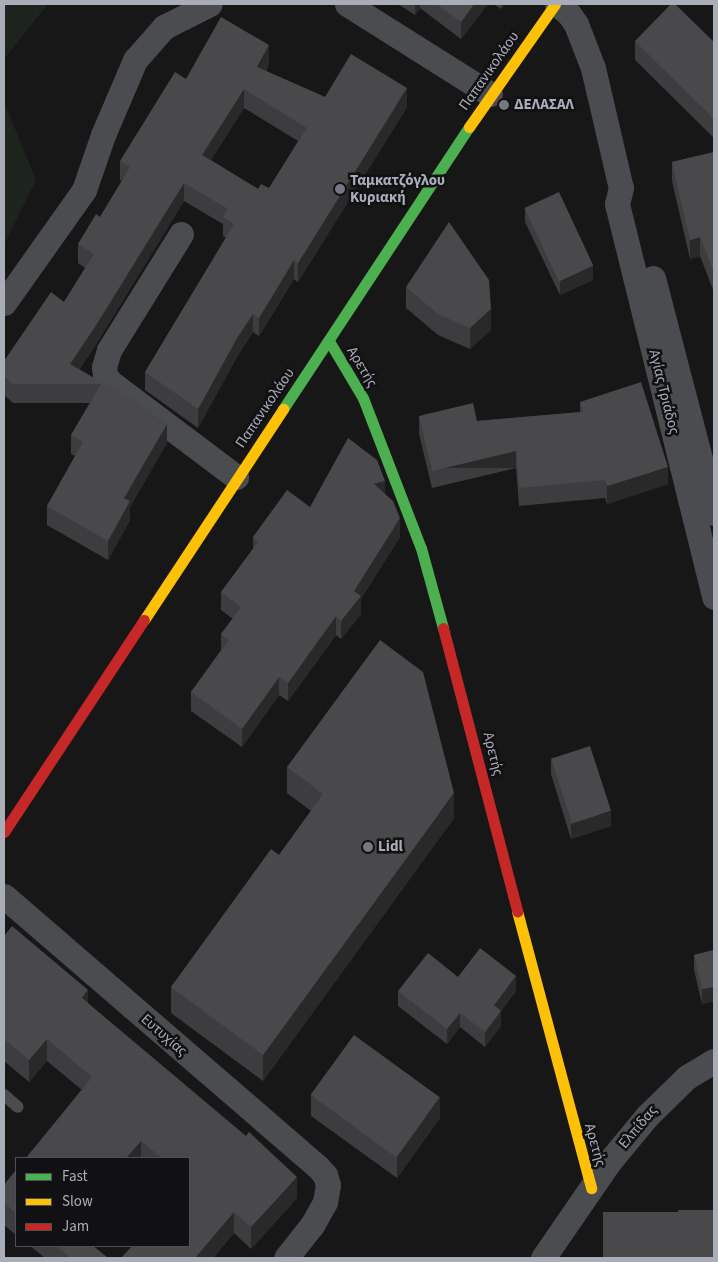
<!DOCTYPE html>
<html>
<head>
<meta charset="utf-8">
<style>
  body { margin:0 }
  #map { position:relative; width:718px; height:1262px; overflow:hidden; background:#171717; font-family:"Source Sans 3",sans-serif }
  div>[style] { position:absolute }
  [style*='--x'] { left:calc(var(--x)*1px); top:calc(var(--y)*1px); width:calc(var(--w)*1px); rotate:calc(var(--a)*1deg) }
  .green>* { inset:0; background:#1d241e }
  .lane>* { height:12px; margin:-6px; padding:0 6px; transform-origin:6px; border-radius:6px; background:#4b4c50 }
  .street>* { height:25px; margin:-12.5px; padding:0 12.5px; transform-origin:12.5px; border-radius:12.5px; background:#4b4c50 }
  .fast>* { height:11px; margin:-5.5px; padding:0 5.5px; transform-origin:5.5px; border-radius:5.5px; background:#4caf50 }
  .slow>* { height:11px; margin:-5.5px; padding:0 5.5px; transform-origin:5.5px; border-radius:5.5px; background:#ffc107 }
  .jam>* { height:11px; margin:-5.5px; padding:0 5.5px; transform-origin:5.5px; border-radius:5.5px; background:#c62828 }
  .wall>* { inset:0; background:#3d3d3f }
  .shaded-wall>* { inset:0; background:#29292a; transform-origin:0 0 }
  .building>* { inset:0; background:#49494c; transform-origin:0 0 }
  .dots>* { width:14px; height:14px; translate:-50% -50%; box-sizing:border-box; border:2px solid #111113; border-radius:50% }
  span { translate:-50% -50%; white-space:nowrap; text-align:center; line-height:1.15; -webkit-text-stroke:5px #111113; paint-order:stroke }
  .street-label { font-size:15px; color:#a8adb8 }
  .poi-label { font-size:15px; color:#a8adb8; font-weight:700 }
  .left { translate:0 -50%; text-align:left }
  .frame { position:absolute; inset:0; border:5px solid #a8adb8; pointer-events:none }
  .legend { position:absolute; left:15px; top:1157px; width:175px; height:90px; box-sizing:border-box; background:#111113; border:1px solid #4d4f55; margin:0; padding:6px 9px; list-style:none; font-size:15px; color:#a8adb8 }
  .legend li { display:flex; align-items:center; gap:10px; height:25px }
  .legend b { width:25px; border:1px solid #4d4f55 }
</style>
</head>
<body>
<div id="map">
  <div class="green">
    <i style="clip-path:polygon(4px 4px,48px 4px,4px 59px)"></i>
    <i style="clip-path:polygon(4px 102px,36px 180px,4px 245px)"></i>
  </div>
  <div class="lane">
    <i style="--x:4;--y:1095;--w:18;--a:41"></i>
  </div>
  <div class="street">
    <i style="--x:347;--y:4;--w:169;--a:32.2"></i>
    <i style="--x:557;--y:4;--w:16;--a:40"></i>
    <i style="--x:569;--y:14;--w:12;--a:55"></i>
    <i style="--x:576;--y:24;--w:47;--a:68.9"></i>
    <i style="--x:593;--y:68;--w:123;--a:76.9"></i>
    <i style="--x:621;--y:188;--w:16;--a:104"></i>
    <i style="--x:617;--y:204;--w:405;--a:76.1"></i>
    <i style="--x:181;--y:234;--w:137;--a:121.8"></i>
    <i style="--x:109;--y:350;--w:18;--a:106"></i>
    <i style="--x:104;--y:367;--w:8;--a:83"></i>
    <i style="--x:105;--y:375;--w:9;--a:54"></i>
    <i style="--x:110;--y:382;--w:158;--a:37"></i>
    <i style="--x:653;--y:278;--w:243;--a:75.4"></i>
    <i style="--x:4;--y:303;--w:138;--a:-54.7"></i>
    <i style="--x:84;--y:190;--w:58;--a:-70.9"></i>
    <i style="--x:103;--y:135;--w:82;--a:-66.9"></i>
    <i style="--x:135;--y:60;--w:44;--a:-48.7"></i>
    <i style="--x:164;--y:27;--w:51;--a:-26.6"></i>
    <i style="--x:4;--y:896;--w:413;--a:40.8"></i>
    <i style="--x:317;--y:1166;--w:12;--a:48"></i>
    <i style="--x:325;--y:1175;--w:10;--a:73"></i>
    <i style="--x:328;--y:1185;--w:17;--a:100"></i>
    <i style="--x:325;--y:1202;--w:26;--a:119"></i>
    <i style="--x:312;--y:1225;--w:42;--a:128.2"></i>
    <i style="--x:543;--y:1258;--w:116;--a:-55.5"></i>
    <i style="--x:609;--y:1162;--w:60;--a:-50.4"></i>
    <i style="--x:647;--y:1116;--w:56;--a:-44.3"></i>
    <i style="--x:687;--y:1077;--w:31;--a:-31"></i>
  </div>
  <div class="fast">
    <i style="--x:329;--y:341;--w:66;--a:59.2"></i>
    <i style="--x:363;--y:398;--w:161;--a:68.9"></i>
    <i style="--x:421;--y:548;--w:83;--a:74.6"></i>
    <i style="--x:283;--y:409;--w:338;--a:-56.6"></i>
  </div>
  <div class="slow">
    <i style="--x:469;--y:127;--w:150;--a:-55"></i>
    <i style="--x:144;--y:620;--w:253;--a:-56.6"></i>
    <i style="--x:517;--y:911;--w:287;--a:75"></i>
  </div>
  <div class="jam">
    <i style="--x:443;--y:628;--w:293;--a:75.3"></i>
    <i style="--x:4;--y:832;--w:254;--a:-56.6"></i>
  </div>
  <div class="wall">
    <i style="clip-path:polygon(398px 4px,488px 4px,461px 39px,420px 8px,415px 15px)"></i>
    <i style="clip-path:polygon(494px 4px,505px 4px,501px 9px)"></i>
    <i style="clip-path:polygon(635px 41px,714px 42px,714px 138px,635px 60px)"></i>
    <i style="clip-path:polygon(evenodd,269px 64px,266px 71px,325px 97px,407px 107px,298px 282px,294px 279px,259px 336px,253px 332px,237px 357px,198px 428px,145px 390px,145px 372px,226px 238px,223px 236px,223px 224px,184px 201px,95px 346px,79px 370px,129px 398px,167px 443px,130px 507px,130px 520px,108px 560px,47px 525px,47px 506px,75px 456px,71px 454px,71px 435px,90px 403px,13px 403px,4px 395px,4px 361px,64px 302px,85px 268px,78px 263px,78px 244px,100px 217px,122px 181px,120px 180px,120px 161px,186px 79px,269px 64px,244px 108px,298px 141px,269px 188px,258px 189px,211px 160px,244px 108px)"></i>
    <i style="clip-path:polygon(714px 152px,714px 292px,700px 256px,690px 259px,672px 181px,672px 162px)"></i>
    <i style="clip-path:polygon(525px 208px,593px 280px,560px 295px,525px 222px)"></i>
    <i style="clip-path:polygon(406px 287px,491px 330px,470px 349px,438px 335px,406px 308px)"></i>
    <i style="clip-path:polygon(580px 402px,668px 484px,607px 504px,605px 498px,519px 506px,516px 468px,432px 488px,419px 434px,419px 416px,477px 421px,580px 412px)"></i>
    <i style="clip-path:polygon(385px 494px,400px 537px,361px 599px,361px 614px,341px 639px,336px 635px,288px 701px,279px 695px,242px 747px,191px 711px,191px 692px,221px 650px,221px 634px,233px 619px,221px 610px,221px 592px,253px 549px,253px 537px,310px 507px)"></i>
    <i style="clip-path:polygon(551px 759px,611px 826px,571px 839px,551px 774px)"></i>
    <i style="clip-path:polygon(287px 767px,454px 818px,263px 1081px,171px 1013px,171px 987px,279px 855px,311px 811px,287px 793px)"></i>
    <i style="clip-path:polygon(4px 936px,88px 1004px,297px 1198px,251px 1249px,234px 1233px,213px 1258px,121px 1258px,189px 1246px,189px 1158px,26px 1158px,82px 1090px,47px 1061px,29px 1082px,4px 1061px)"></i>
    <i style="clip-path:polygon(714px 950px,714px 1001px,702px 1004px,694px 970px,694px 955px)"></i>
    <i style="clip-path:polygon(458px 977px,516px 991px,501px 1011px,501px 1026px,485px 1047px,460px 1027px,447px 1044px,398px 1006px,398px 991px)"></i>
    <i style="clip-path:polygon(311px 1095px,440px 1118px,397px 1178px,311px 1116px)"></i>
    <i style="clip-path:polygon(16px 1170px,16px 1235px,4px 1225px,4px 1185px)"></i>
    <i style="clip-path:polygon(30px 1246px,93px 1246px,108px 1258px,45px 1258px)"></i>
  </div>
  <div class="shaded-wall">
    <i style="clip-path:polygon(415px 4px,420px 4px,420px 8px,415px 15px)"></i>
    <i style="clip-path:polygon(474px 4px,488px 4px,461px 39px,461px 22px)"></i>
    <i style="clip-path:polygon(501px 4px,505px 4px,501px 9px)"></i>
    <i style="clip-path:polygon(269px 45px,269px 64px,257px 85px,257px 67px)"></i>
    <i style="clip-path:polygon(407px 88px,407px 107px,298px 282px,298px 263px)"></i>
    <i style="clip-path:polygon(244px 89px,244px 108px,202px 174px,202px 155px)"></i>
    <i style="clip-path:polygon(184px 183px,184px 201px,95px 346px,70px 383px,70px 364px)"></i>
    <i style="clip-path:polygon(700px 237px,700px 256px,690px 259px,690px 240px)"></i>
    <i style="clip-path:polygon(294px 260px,294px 279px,259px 336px,259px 318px)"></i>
    <i style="clip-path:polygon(593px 265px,593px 280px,560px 295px,560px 281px)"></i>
    <i style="clip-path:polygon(491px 309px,491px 330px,470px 349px,470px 328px)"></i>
    <i style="clip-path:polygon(253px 314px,253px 332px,237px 357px,198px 428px,198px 409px,237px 338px)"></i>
    <i style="clip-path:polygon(167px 424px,167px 443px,130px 507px,130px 520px,108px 560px,108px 541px,124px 498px)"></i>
    <i style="left:516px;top:451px;width:17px;height:86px;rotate:90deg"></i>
    <i style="clip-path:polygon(668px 467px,668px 484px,607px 504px,607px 486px)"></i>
    <i style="clip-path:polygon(385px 481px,385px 499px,374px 484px)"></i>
    <i style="clip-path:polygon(400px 518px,400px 537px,361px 599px,361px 614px,341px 639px,341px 621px,354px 591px)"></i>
    <i style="clip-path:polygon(336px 616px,336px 635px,288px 701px,288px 683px)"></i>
    <i style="clip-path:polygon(279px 677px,279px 695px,242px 747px,242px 729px)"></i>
    <i style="clip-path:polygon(454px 793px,454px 818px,263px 1081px,263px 1055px)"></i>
    <i style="clip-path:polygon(611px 811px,611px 826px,571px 839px,571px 824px)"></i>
    <i style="clip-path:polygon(516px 976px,516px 991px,494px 1020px,494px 1005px)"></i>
    <i style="clip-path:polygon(714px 987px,714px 1001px,702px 1004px,702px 989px)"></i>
    <i style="clip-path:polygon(88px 990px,88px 1012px,82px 998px)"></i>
    <i style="clip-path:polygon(501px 1011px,501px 1026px,485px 1047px,485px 1032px)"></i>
    <i style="clip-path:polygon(460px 1013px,460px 1027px,447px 1044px,447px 1029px)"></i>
    <i style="clip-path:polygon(47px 1039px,47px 1061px,29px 1082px,29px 1060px)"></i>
    <i style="clip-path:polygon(440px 1097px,440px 1118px,397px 1178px,397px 1157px)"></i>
    <i style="clip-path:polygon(141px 1141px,141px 1158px,126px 1158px)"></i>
    <i style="clip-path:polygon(297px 1177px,297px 1198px,251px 1249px,251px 1227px)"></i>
    <i style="clip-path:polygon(234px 1212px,234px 1233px,213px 1258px,195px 1258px)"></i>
  </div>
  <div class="building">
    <i style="clip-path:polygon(437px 4px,474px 4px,461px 22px)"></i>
    <i style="clip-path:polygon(671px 4px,675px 4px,714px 42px,714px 119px,635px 41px)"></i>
    <i style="clip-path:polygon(evenodd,221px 17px,269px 45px,257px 67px,325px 97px,351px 54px,407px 88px,298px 263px,294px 260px,259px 318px,253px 314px,237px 338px,198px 409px,145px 372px,234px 224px,223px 217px,228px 209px,184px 183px,95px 327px,70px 364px,129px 398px,130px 396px,167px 424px,124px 498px,130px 501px,108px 541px,47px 506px,83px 442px,71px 435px,101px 384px,13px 384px,4px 376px,4px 361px,51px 292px,64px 302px,94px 254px,78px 244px,96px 214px,100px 217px,130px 167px,120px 161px,175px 72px,186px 79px,221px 17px,244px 89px,307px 128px,269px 188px,261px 184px,258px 189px,202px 155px,244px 89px)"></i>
    <i style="clip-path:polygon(714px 152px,714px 272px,700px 237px,690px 240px,672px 162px)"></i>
    <i style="left:559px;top:192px;width:81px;height:38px;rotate:65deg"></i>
    <i style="clip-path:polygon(449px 222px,489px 280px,491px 309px,470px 328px,438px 314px,406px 287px)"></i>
    <i style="clip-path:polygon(641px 382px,668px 467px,607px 486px,605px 480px,519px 488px,516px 451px,432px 471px,419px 416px,473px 403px,477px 421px,583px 412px,580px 402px)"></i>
    <i style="clip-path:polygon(348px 438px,377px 460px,385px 481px,374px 484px,393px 501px,400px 518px,354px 591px,361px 596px,341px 621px,336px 616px,288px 683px,279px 677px,242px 729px,191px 692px,229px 640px,221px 634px,241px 607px,221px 592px,258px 542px,253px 537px,287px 490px,310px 507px)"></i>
    <i style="clip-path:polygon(380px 640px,423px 672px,454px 793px,263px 1055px,171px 987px,271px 849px,279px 855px,323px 794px,287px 767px)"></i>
    <i style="left:590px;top:746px;width:68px;height:41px;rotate:72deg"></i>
    <i style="clip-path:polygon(12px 926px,88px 990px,82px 998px,246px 1136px,249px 1132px,297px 1177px,251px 1227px,234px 1212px,195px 1258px,121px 1258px,132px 1246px,189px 1246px,189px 1158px,162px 1158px,141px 1141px,126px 1158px,26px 1158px,92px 1077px,47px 1039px,29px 1060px,4px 1039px,4px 936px)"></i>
    <i style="clip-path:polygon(480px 948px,516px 976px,494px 1005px,501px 1011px,485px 1032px,460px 1013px,447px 1029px,398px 991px,428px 953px,458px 977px)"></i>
    <i style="clip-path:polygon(714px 950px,714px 987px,702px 989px,694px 955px)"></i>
    <i style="left:354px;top:1035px;width:106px;height:74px;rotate:36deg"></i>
    <i style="clip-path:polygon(16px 1170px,16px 1213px,4px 1203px,4px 1185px)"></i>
    <i style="clip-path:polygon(678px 1210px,714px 1210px,714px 1258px,603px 1258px,603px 1212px,678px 1212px)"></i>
    <i style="clip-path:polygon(56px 1246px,93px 1246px,108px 1258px,71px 1258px)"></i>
  </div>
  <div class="dots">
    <i style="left:504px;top:105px;background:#757880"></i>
    <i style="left:340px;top:189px;background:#757880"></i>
    <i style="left:368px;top:847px;background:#757880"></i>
  </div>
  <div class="street-label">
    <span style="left:489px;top:71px;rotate:-55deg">Παπανικολάου</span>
    <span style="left:362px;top:367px;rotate:59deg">Αρετής</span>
    <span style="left:664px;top:392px;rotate:76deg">Αγίας Τριάδος</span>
    <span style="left:265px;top:408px;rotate:-56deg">Παπανικολάου</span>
    <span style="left:493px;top:754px;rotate:76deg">Αρετής</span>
    <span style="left:164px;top:1035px;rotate:41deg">Ευτυχίας</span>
    <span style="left:638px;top:1127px;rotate:-50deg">Ελπίδας</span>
    <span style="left:595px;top:1145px;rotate:74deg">Αρετής</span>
  </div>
  <div class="poi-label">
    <span class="left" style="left:514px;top:105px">ΔΕΛΑΣΑΛ</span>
    <span class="left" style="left:350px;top:189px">Ταμκατζόγλου<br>Κυριακή</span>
    <span class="left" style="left:378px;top:847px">Lidl</span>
  </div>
  <div class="frame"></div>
  <ul class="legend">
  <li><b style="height:6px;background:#4caf50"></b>Fast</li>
  <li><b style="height:6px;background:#ffc107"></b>Slow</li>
  <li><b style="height:6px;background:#c62828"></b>Jam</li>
  </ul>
</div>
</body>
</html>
